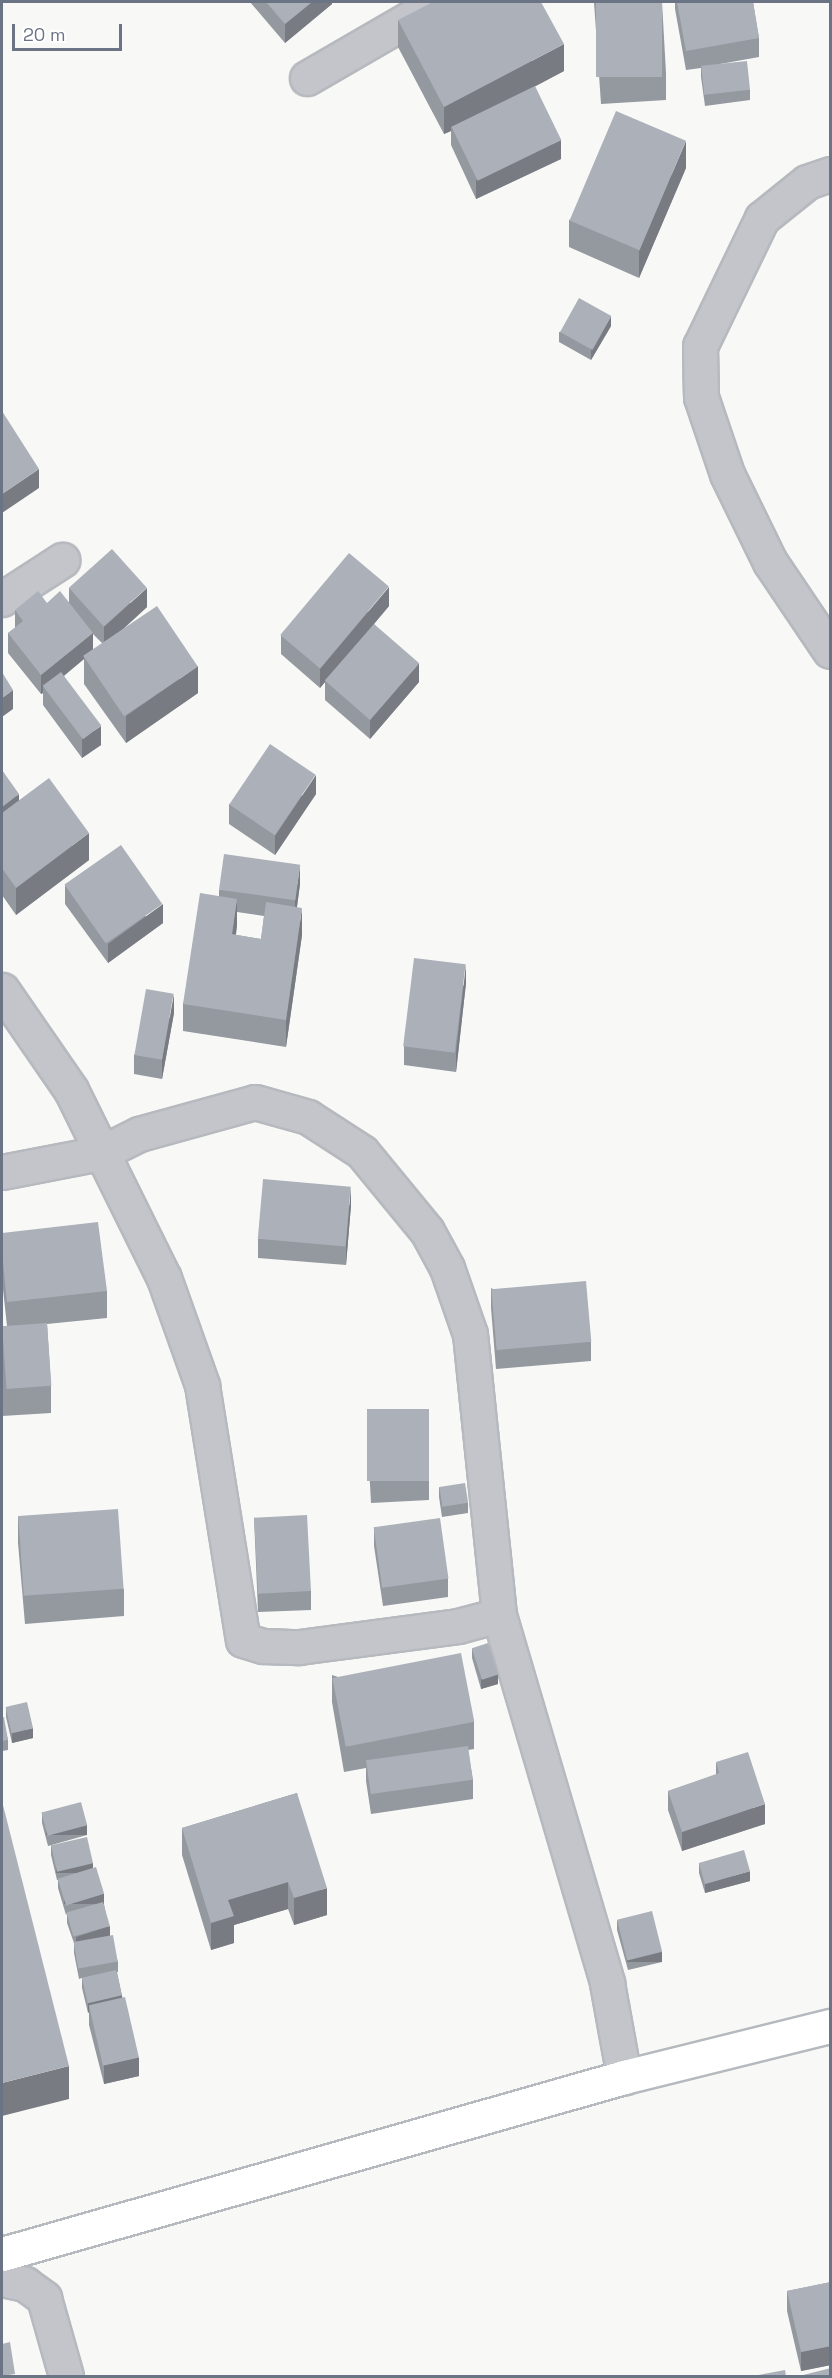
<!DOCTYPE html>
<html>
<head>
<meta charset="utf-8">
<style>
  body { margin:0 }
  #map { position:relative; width:832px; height:2378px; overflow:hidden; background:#f8f9f7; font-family:"Space Grotesk",sans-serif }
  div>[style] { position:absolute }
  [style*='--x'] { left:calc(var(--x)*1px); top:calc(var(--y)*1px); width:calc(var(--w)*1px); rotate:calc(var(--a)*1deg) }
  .roads { filter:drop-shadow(2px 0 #b6b9be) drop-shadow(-2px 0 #b6b9be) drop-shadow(0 2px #b6b9be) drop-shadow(0 -2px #b6b9be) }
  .minor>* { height:33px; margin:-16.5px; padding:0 16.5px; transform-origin:16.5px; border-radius:16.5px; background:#c3c5ca }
  .primary>* { height:33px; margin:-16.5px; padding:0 16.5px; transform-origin:16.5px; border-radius:16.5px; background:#fff }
  .wall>* { inset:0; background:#94989f }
  .shaded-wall>* { inset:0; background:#787c82; transform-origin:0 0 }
  .building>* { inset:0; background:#acb1b9; transform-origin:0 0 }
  span { translate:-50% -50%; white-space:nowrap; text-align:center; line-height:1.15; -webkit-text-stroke:6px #fff; paint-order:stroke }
  .frame { position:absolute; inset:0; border:3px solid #6a7485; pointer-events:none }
  .scale { position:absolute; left:12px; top:24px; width:110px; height:27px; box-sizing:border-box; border:3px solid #6a7485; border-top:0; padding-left:8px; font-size:18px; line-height:21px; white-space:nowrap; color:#6a7485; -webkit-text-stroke:4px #fff; paint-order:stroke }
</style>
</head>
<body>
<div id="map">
  <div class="roads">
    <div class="minor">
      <i style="--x:307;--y:78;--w:151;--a:-30.1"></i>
      <i style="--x:830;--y:174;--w:24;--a:161"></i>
      <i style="--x:807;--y:182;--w:58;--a:141.3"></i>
      <i style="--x:762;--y:218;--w:142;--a:115.8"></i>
      <i style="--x:700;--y:346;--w:51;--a:88.9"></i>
      <i style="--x:701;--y:397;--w:81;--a:71.3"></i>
      <i style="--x:727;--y:474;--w:98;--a:64"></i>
      <i style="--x:770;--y:562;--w:107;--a:56"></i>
      <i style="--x:2;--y:599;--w:72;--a:-33"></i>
      <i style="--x:2;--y:990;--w:121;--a:55.4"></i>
      <i style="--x:71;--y:1090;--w:210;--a:63.7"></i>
      <i style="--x:164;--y:1278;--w:114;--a:70.4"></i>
      <i style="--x:202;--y:1385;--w:258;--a:80.9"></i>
      <i style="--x:243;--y:1640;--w:21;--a:17"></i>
      <i style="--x:263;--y:1646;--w:36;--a:2"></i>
      <i style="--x:299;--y:1647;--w:160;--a:-7.5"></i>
      <i style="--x:458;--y:1626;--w:42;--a:-15"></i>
      <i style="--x:499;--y:1615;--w:384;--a:73.6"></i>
      <i style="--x:607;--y:1983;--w:96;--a:79.7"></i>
      <i style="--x:2;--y:1172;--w:101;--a:-10.9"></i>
      <i style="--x:101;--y:1153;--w:42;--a:-26.6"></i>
      <i style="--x:139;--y:1134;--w:120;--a:-15.4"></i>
      <i style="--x:255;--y:1102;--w:55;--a:15.8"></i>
      <i style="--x:308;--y:1117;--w:64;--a:32.9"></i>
      <i style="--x:362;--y:1152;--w:102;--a:50.6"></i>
      <i style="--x:427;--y:1231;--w:42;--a:61.6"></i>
      <i style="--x:447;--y:1268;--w:70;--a:70.8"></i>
      <i style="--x:470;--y:1334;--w:282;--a:84.1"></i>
      <i style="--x:2;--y:2279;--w:24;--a:12"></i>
      <i style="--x:25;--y:2284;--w:24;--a:36"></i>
      <i style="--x:44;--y:2298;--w:81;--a:74.2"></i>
    </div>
    <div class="primary">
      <i style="--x:2;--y:2254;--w:647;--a:-15.88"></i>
      <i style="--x:624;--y:2077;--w:212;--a:-13.9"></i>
    </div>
  </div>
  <div class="wall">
    <i style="clip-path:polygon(250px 2px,332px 2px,332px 4px,285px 43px)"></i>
    <i style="clip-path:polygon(594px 2px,662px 2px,666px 73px,666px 100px,601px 104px)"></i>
    <i style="clip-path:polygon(675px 2px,753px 2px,759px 38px,759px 57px,720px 64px,750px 90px,750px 100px,705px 106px,701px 77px,701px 68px,686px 70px,675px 9px)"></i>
    <i style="clip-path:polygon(398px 20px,564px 71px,524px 92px,561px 159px,476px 199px,451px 145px,451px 131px,444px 134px,398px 47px)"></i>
    <i style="clip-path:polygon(686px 168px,639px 278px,569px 247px,569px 220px)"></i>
    <i style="clip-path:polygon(611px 326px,591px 360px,559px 342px,559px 332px)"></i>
    <i style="clip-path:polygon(evenodd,69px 588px,147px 607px,118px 634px,198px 693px,126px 743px,84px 684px,84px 659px,64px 676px,101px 745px,82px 758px,43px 705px,43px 693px,41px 694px,8px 653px,8px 633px,15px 628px,15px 610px,47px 603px,69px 602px,69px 588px,93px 634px,103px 644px,93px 651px,93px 634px)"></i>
    <i style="clip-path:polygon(389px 606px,374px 624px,419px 682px,370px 739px,325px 700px,325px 682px,320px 688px,281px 654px,281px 635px)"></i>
    <i style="clip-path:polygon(2px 770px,19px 800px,89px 860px,16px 915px,2px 895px)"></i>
    <i style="clip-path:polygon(316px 794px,275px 855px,229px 824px,229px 804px)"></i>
    <i style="clip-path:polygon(evenodd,300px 884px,297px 907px,302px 935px,286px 1047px,183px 1031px,183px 1004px,219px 896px,219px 890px,300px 884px,237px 912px,264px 916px,261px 939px,236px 935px,237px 925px,237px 912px)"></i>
    <i style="clip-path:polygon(65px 885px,163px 923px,108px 963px,65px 904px)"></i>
    <i style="clip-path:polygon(466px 983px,456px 1072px,404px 1065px,404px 1046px)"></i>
    <i style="clip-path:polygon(174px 1013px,162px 1079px,134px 1074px,134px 1055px)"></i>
    <i style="clip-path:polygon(351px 1205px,346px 1265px,258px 1258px,258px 1239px)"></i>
    <i style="clip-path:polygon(2px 1233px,107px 1291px,107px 1318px,47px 1324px,51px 1386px,51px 1413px,2px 1416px,2px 1326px,7px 1326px,2px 1280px)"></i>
    <i style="clip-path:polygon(491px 1288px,591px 1342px,591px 1361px,496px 1369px,491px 1308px)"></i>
    <i style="clip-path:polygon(429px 1409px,429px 1500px,371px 1503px,367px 1431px,367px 1412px)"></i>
    <i style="clip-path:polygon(439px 1487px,468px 1503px,468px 1513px,442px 1517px,439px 1497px)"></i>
    <i style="clip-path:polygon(18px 1516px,124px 1589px,124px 1616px,25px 1624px,18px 1543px)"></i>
    <i style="clip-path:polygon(254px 1517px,311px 1591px,311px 1610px,258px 1612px)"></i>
    <i style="clip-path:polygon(374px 1527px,448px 1578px,448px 1597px,383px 1606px,374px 1546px)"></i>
    <i style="clip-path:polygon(472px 1648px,498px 1684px,481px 1689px,472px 1658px)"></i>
    <i style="clip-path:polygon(332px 1675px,474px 1722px,474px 1749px,468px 1750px,473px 1780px,473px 1799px,371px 1814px,366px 1781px,366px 1768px,344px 1772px,332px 1702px)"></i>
    <i style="clip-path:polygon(6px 1707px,33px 1738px,12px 1743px,6px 1717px)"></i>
    <i style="clip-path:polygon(2px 1717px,8px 1740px,8px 1750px,2px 1751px)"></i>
    <i style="clip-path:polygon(716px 1762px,765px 1824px,682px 1851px,668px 1810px,668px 1791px,716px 1775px)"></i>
    <i style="clip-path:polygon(297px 1793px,327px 1915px,294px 1925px,288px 1909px,234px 1925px,234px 1943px,211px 1950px,182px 1855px,182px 1828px)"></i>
    <i style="clip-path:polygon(42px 1813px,87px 1835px,48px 1846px,42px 1823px)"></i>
    <i style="clip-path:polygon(51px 1845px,93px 1868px,104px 1904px,110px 1936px,118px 1962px,118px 1972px,117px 1972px,139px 2076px,104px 2084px,89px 2025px,89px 2012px,88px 2013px,82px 1988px,82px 1978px,79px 1979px,74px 1953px,74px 1943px,67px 1923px,67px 1914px,66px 1915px,58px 1888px,58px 1880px,57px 1880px,51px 1855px)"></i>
    <i style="clip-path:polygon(699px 1863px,750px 1881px,705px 1893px,699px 1873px)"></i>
    <i style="clip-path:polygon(617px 1920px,662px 1962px,628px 1970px,617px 1930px)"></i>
    <i style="clip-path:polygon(831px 2282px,831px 2365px,801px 2371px,787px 2311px,787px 2291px)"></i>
  </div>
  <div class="shaded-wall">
    <i style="clip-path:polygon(312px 2px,332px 2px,332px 4px,285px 43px,285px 24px)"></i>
    <i style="clip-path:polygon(564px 44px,564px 71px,453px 130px,451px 126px,451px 131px,444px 134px,444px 107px)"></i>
    <i style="clip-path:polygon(561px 140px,561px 159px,476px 199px,476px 180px)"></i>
    <i style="clip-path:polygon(686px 141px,686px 168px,639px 278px,639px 251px)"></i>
    <i style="clip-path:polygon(611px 316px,611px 326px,591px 360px,591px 350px)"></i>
    <i style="clip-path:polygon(39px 469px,39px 488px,2px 513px,2px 494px)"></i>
    <i style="clip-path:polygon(389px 587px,389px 606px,320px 688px,320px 669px)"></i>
    <i style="clip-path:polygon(147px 588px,147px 607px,104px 646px,104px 627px)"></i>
    <i style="clip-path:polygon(93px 633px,93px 652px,84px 657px,84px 659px,46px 690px,43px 686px,43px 693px,41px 694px,41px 675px)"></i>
    <i style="clip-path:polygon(419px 663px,419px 682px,370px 739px,370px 720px)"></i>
    <i style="clip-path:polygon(198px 666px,198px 693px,126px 743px,126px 716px)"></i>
    <i style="clip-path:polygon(13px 690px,13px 709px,2px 717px,2px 698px)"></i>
    <i style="clip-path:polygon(101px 726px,101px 745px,82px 758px,82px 739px)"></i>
    <i style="clip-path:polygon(316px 775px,316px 794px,275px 855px,275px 836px)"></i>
    <i style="clip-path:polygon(19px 794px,19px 814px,2px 826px,2px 807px)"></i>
    <i style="clip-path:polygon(89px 833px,89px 860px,16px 915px,16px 888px)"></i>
    <i style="clip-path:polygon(300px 865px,300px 884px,295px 921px,295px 901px)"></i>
    <i style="clip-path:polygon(237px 899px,237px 925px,232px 961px,232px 934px)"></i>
    <i style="clip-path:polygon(163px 904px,163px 923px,108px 963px,108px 944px)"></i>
    <i style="clip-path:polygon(302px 908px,302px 935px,286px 1047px,286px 1020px)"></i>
    <i style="clip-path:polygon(466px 964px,466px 983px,456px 1072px,456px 1052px)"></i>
    <i style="clip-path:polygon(174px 994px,174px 1013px,162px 1079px,162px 1060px)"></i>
    <i style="clip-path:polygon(351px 1186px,351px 1205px,346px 1265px,346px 1246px)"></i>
    <i style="clip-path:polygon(498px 1674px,498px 1684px,481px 1689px,481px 1679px)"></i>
    <i style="clip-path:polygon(33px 1728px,33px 1738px,12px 1743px,12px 1733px)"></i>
    <i style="clip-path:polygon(765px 1804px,765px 1824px,682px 1851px,682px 1832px)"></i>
    <i style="left:87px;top:1825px;width:10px;height:41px;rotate:90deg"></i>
    <i style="left:93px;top:1863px;width:10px;height:37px;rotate:90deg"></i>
    <i style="clip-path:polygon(750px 1871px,750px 1881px,705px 1893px,705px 1884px)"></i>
    <i style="clip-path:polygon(288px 1882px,288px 1909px,234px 1925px,234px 1943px,211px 1950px,211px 1923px,228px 1900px)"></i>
    <i style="clip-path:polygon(327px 1888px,327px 1915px,294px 1925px,294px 1898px)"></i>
    <i style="left:104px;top:1894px;width:10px;height:40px;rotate:90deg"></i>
    <i style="clip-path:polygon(110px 1926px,110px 1936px,76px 1947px,76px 1937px)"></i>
    <i style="left:662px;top:1952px;width:10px;height:35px;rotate:90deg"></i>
    <i style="clip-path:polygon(122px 1995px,122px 2005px,89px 2006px,89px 2012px,88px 2013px,88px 2003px)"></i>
    <i style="clip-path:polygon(139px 2057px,139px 2076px,104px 2084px,104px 2065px)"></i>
    <i style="clip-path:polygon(69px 2066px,69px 2099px,2px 2116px,2px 2083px)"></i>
    <i style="clip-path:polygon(831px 2346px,831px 2365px,801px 2371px,801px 2352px)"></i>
  </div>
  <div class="building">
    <i style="clip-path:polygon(266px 2px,312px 2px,285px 24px)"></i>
    <i style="clip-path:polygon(433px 2px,541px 2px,564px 44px,444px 107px,398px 20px)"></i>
    <i style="left:596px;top:2px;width:66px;height:75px"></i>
    <i style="clip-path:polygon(677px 2px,753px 2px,759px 38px,686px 51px)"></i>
    <i style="left:747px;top:61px;width:29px;height:46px;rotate:84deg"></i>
    <i style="left:535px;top:86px;width:60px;height:93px;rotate:64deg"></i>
    <i style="left:616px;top:111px;width:76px;height:119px;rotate:23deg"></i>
    <i style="left:579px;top:298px;width:37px;height:39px;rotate:29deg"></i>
    <i style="clip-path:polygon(2px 411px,39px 469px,2px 494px)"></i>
    <i style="left:112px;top:549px;width:52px;height:58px;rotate:48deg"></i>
    <i style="left:349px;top:553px;width:52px;height:107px;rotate:40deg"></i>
    <i style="clip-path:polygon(38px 591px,47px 603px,60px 591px,93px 633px,41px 675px,8px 633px,23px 621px,15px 610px)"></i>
    <i style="left:157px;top:606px;width:73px;height:89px;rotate:56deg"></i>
    <i style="left:374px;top:624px;width:60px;height:75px;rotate:41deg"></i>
    <i style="clip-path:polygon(2px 672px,13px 690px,2px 698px)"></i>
    <i style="left:61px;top:672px;width:67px;height:23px;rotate:53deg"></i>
    <i style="left:270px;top:744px;width:55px;height:73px;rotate:34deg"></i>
    <i style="clip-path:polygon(2px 770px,19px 794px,2px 807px)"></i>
    <i style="clip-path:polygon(49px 778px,89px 833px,16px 888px,2px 868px,2px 813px)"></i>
    <i style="left:121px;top:845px;width:72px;height:69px;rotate:55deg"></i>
    <i style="left:224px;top:854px;width:77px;height:36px;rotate:8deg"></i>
    <i style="clip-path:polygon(200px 893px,237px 899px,232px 934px,261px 939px,266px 902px,302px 908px,286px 1020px,183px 1004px)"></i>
    <i style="left:414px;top:958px;width:52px;height:89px;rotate:7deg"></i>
    <i style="left:146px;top:989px;width:28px;height:67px;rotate:10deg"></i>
    <i style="left:263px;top:1179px;width:88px;height:60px;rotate:5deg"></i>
    <i style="clip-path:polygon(98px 1222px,107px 1291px,7px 1302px,2px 1253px,2px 1233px)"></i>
    <i style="left:586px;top:1281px;width:61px;height:95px;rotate:85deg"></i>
    <i style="left:47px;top:1323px;width:63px;height:45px;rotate:86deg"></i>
    <i style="left:429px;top:1409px;width:72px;height:62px;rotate:90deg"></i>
    <i style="left:465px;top:1483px;width:20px;height:26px;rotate:81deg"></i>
    <i style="left:118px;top:1509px;width:80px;height:100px;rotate:86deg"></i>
    <i style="left:307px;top:1515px;width:76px;height:53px;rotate:87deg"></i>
    <i style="left:440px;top:1518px;width:61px;height:67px;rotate:82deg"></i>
    <i style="left:488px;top:1643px;width:33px;height:17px;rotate:72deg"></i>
    <i style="left:461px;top:1653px;width:70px;height:131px;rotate:79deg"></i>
    <i style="left:27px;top:1702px;width:27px;height:22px;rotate:77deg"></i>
    <i style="clip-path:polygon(2px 1717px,4px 1717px,8px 1740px,2px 1741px)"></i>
    <i style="left:468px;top:1746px;width:34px;height:103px;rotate:82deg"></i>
    <i style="clip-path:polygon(748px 1752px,765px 1804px,682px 1832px,668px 1791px,719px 1773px,716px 1762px)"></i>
    <i style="clip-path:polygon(297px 1793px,327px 1888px,294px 1898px,288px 1882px,228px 1900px,234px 1916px,211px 1923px,182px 1828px)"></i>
    <i style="clip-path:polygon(2px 1801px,69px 2066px,2px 2083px)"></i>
    <i style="left:81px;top:1802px;width:24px;height:41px;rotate:75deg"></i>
    <i style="left:87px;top:1837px;width:27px;height:37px;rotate:77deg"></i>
    <i style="left:744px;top:1850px;width:22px;height:47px;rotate:74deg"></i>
    <i style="left:96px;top:1867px;width:28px;height:40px;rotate:73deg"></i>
    <i style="left:103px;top:1902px;width:25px;height:38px;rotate:74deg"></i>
    <i style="left:652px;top:1911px;width:42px;height:36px;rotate:76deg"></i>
    <i style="left:113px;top:1935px;width:27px;height:40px;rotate:80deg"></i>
    <i style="left:116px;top:1970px;width:26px;height:35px;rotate:77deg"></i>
    <i style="left:125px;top:1997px;width:62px;height:37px;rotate:77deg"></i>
    <i style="clip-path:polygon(831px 2282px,831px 2346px,801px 2352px,787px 2291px)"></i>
    <i style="clip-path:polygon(10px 2342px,15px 2374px,2px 2376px,2px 2344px)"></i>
    <i style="clip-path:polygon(831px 2368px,831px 2376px,803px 2376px,803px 2375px)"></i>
    <i style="clip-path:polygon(785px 2370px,786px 2376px,753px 2376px)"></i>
  </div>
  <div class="frame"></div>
  <div class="scale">20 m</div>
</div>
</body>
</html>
